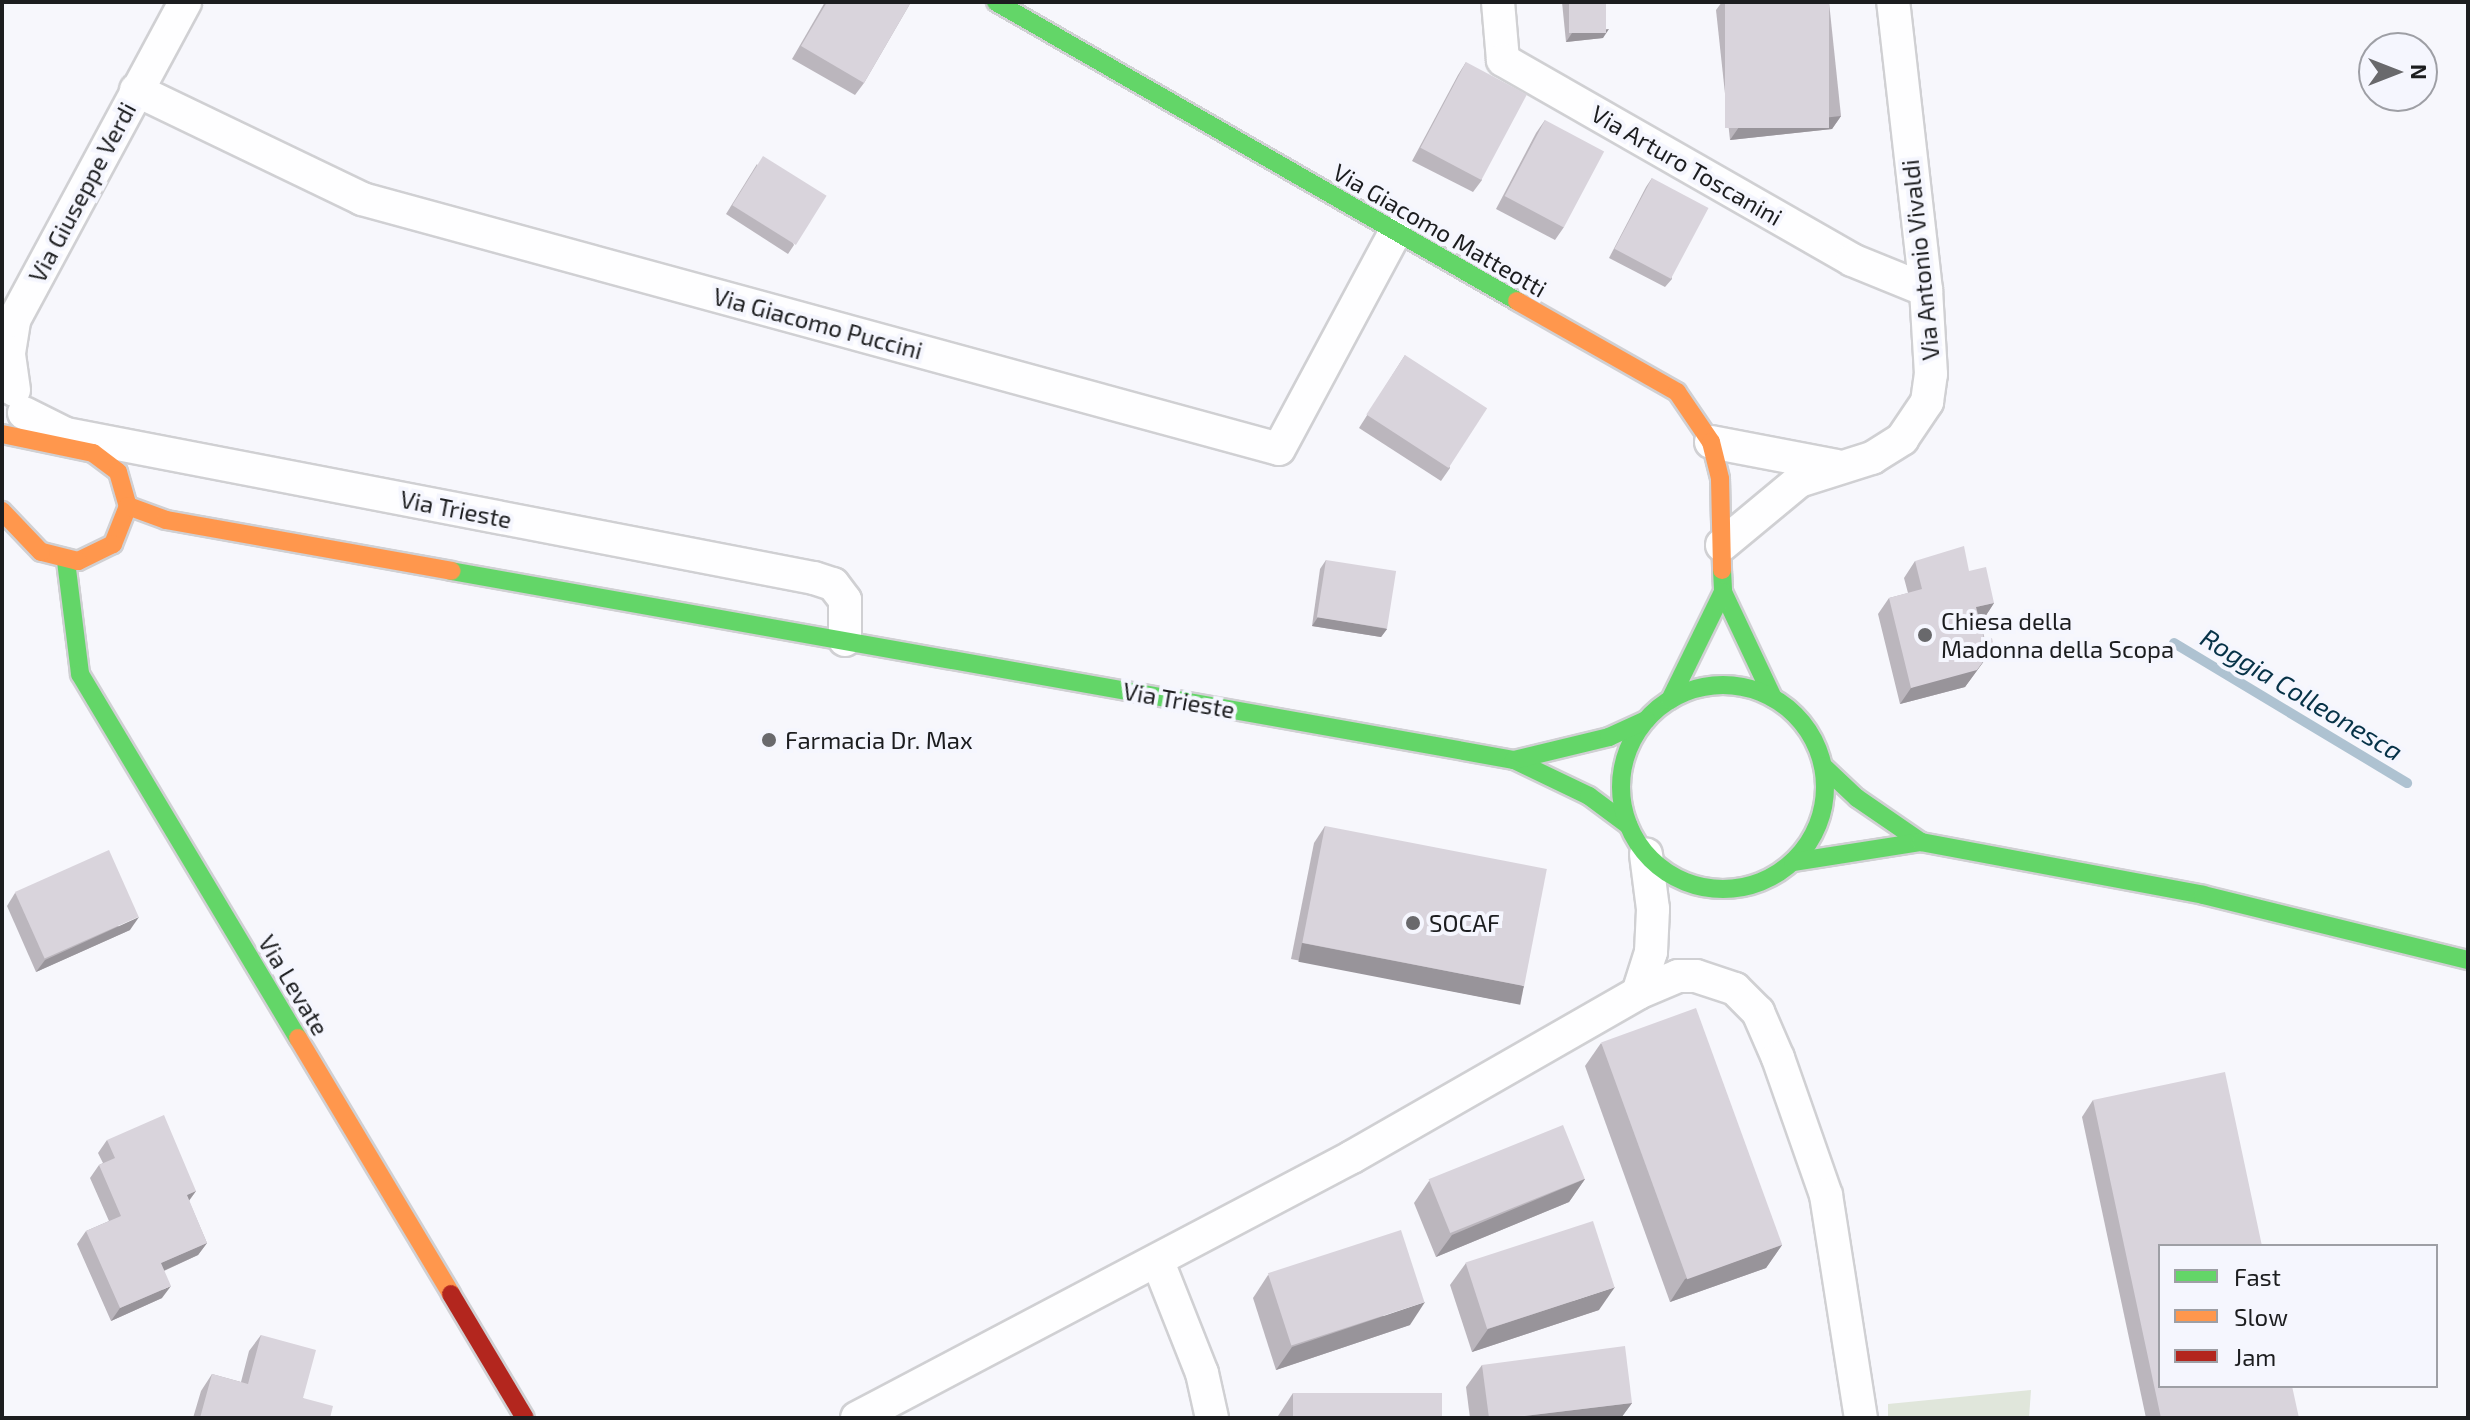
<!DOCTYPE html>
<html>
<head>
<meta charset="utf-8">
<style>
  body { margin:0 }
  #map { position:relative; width:2470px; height:1420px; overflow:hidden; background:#f7f7fc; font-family:"Exo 2",sans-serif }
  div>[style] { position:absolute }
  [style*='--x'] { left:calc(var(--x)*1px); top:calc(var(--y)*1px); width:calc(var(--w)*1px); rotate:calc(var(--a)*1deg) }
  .green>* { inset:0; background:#e0e6db }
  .stream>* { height:10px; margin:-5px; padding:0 5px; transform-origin:5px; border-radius:5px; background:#aec2d1 }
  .roads { filter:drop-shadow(2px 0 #d0d0d3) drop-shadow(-2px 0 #d0d0d3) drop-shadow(0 2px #d0d0d3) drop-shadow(0 -2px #d0d0d3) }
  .street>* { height:32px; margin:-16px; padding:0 16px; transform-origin:16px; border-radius:16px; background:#fefeff }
  .fast>* { height:18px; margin:-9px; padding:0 9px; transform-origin:9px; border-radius:9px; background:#63d668 }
  .fast>.ring { margin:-9px; padding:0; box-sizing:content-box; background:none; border:18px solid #63d668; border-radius:50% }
  .slow>* { height:18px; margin:-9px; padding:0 9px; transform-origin:9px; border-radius:9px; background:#ff974d }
  .jam>* { height:18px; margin:-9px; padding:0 9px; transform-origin:9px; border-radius:9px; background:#b3261e }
  .wall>* { inset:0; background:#bbb6bd }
  .shaded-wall>* { inset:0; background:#98949a; transform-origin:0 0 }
  .building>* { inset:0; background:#d9d4dc; transform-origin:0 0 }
  .dots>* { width:22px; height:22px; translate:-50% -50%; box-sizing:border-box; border:4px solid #f5f6fe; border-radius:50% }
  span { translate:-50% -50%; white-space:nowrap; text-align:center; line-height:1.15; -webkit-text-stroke:8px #f5f6fe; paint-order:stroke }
  .street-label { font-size:24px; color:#1c1d1f }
  .poi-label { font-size:24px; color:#1c1d1f }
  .left { translate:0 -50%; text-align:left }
  .water-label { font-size:26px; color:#063247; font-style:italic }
  .frame { position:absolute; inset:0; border:4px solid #1c1d1f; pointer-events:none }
  .legend { position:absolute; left:2158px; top:1244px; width:280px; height:144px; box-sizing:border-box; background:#f5f6fe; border:2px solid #9e9fa5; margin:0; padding:10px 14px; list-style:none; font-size:24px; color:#1c1d1f }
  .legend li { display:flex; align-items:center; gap:16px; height:40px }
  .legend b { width:40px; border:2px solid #9e9fa5 }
  .north { position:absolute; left:2358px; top:32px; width:80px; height:80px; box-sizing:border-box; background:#f5f6fe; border:2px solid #9e9fa5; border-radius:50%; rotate:90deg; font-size:22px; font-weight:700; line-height:32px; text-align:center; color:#1c1d1f }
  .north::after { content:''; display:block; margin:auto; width:28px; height:36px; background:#69696c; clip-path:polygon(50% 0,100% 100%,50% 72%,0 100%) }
</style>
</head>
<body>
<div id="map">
  <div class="green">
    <i style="clip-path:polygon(2031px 1390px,2029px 1418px,1888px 1418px,1888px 1404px)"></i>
  </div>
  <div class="stream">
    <i style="--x:2174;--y:643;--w:272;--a:31"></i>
  </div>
  <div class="roads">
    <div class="street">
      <i style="--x:1498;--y:2;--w:58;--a:85.1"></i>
      <i style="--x:1503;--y:60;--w:402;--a:29.8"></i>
      <i style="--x:1852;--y:260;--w:80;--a:22.1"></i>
      <i style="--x:136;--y:90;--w:251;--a:25.7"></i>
      <i style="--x:362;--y:199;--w:950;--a:15.25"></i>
      <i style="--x:1279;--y:449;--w:245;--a:-61.8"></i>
      <i style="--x:14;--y:390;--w:37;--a:-98"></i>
      <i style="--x:9;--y:353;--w:33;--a:-81"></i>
      <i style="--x:14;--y:320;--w:361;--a:-61.7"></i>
      <i style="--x:24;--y:413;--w:47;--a:26.6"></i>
      <i style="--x:66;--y:434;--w:762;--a:10.9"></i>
      <i style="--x:814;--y:578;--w:20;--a:18"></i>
      <i style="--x:833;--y:584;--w:20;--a:53"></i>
      <i style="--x:845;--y:600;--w:40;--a:90"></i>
      <i style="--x:1711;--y:442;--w:128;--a:10.8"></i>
      <i style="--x:1722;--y:545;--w:100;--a:-39.7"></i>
      <i style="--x:1799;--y:481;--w:77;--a:-17.5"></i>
      <i style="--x:1872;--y:458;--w:36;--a:-32"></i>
      <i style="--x:1902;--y:439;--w:45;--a:-56"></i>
      <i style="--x:1927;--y:402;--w:28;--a:-82"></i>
      <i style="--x:1931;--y:374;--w:84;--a:-93.4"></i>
      <i style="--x:1926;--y:290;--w:290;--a:-96.5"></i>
      <i style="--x:1638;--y:993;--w:43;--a:-72.4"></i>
      <i style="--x:1651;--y:952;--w:43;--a:-87.3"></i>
      <i style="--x:1653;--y:909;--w:55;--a:-97.3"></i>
      <i style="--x:1158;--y:1262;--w:119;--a:68.4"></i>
      <i style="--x:1202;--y:1373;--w:46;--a:77.5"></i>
      <i style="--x:857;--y:1418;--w:560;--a:-27.8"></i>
      <i style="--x:1352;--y:1157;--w:330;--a:-29.8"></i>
      <i style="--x:1638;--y:993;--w:43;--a:-23"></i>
      <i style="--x:1678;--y:976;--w:18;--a:0"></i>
      <i style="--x:1696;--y:976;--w:41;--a:18.4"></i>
      <i style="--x:1735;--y:989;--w:33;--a:45"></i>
      <i style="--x:1758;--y:1012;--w:50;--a:66.5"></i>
      <i style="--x:1778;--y:1058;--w:145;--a:70.7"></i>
      <i style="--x:1826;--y:1195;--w:226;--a:81.1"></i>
    </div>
    <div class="fast">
      <i style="--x:996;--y:2;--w:601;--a:29.85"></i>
      <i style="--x:66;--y:561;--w:114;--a:82.9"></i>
      <i style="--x:80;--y:674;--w:424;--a:59.1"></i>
      <i style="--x:1722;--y:570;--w:22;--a:87"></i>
      <i style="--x:1723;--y:592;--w:117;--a:64.7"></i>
      <i style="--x:451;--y:571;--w:1080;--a:10.08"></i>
      <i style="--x:1514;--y:760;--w:83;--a:25.6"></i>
      <i style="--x:1589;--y:796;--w:49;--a:36.6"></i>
      <i class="ring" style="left:1621px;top:685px;width:186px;height:186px"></i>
      <i style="--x:1670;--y:700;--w:120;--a:-63.9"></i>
      <i style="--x:1514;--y:760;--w:98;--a:-13.6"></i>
      <i style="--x:1609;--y:737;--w:41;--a:-24.7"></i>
      <i style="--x:1823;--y:766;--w:47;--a:43.3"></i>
      <i style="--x:1857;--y:798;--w:78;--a:34.5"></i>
      <i style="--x:1793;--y:862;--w:130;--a:-8.9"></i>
      <i style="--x:1921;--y:842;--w:287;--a:10.6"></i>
      <i style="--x:2203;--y:895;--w:273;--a:13.8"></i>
    </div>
    <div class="slow">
      <i style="--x:1517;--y:301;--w:184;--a:29.6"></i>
      <i style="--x:1677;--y:392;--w:60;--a:55.8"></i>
      <i style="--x:1711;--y:442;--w:38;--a:76"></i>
      <i style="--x:1720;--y:479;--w:91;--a:88.7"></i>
      <i style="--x:2;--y:434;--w:93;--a:11.8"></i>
      <i style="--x:93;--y:453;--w:31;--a:37"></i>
      <i style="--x:118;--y:472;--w:35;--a:74"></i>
      <i style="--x:128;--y:506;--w:41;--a:111.5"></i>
      <i style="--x:113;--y:544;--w:39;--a:154"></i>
      <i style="--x:78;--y:561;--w:38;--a:-166"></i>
      <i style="--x:41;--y:552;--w:57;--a:-133.6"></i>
      <i style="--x:128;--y:506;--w:40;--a:20.2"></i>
      <i style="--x:166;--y:520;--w:290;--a:10.1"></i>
      <i style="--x:298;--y:1038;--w:298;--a:59.1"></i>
    </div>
    <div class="jam">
      <i style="--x:451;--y:1294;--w:144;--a:59.2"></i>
    </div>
  </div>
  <div class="wall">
    <i style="clip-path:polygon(825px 2px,911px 2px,864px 83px,855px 95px,792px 59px)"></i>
    <i style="clip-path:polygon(1562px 2px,1606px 2px,1603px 38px,1566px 42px)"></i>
    <i style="clip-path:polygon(1722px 2px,1829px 2px,1841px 116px,1832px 129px,1730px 140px,1716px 10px)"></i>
    <i style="clip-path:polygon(1466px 62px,1482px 180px,1473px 192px,1412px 161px,1458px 75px)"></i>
    <i style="clip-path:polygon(1545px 120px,1564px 227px,1555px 240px,1496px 209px,1536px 133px)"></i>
    <i style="clip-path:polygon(757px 164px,794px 245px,788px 254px,726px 214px)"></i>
    <i style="clip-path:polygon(1652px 178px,1672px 279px,1665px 287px,1609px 258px,1646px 187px)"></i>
    <i style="clip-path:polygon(1405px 355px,1450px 468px,1441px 481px,1359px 428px)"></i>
    <i style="clip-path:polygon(1326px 560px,1387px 629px,1381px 637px,1312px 626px,1320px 569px)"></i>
    <i style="clip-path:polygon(1915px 561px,1969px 571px,1994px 603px,1983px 620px,1980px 620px,1985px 640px,1996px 655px,1993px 659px,1984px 661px,1965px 687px,1900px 704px,1878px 614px,1889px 598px,1908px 593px,1904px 578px)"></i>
    <i style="clip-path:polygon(1325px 826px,1524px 987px,1512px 1003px,1291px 959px,1314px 843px)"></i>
    <i style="clip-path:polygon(15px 893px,130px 930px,36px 972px,7px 906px)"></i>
    <i style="clip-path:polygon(1601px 1043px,1782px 1245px,1766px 1268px,1670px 1302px,1585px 1066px)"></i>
    <i style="clip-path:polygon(2093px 1100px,2299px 1418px,2146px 1418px,2082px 1117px)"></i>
    <i style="clip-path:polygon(107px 1140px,196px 1191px,189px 1201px,207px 1243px,198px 1255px,164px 1271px,162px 1298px,111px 1321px,77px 1244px,86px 1231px,109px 1221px,90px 1178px,99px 1165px,103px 1163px,98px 1153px)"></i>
    <i style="clip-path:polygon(1585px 1179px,1569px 1202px,1436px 1257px,1414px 1203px,1429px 1181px)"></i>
    <i style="clip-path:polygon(1466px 1263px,1599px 1310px,1472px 1352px,1450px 1285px)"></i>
    <i style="clip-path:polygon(1268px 1275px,1410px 1325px,1276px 1370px,1253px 1298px)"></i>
    <i style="clip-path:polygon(261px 1335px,303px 1398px,330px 1418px,193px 1418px,201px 1391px,212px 1374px,241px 1382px,249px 1351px)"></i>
    <i style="clip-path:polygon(1482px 1365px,1632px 1403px,1621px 1418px,1470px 1418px,1466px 1387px)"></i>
    <i style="clip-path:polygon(1293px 1393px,1442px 1418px,1278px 1418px,1278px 1416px)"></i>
  </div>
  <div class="shaded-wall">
    <i style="clip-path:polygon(1609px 29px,1603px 38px,1566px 42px,1572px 33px)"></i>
    <i style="clip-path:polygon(1841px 116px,1832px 129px,1730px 140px,1739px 127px)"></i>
    <i style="clip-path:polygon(1994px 603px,1983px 620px,1965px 624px,1976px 607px)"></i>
    <i style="clip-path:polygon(1318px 617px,1387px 629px,1381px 637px,1312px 626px)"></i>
    <i style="clip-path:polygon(1996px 655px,1993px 659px,1984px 661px,1965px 687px,1900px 704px,1911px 688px,1978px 659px)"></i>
    <i style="clip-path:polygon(139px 917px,130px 930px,36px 972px,45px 960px)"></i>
    <i style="left:1302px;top:943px;width:226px;height:19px;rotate:11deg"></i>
    <i style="clip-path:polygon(1585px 1179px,1569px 1202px,1436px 1257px,1452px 1235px)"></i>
    <i style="clip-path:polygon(196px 1191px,187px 1203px,187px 1195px)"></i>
    <i style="clip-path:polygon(207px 1243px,198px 1255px,152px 1276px,161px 1263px)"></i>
    <i style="clip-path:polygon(1782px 1245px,1766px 1268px,1670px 1302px,1685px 1279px)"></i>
    <i style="clip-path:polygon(171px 1286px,162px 1298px,111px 1321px,120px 1308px)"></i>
    <i style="clip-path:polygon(1615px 1287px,1599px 1310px,1472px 1352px,1488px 1329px)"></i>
    <i style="clip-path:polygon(1425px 1302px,1410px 1325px,1276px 1370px,1292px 1347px)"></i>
    <i style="clip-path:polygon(1632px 1403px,1621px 1418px,1508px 1418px)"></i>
  </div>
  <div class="building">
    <i style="clip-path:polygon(827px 2px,911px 2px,864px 83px,801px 46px)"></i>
    <i style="left:1569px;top:2px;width:37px;height:31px"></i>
    <i style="left:1725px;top:2px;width:104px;height:126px"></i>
    <i style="left:1466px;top:62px;width:69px;height:97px;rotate:28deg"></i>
    <i style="left:1545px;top:120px;width:67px;height:86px;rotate:28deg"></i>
    <i style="left:763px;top:156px;width:75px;height:58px;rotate:32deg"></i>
    <i style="left:1652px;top:178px;width:64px;height:80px;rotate:28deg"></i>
    <i style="left:1405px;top:355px;width:98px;height:71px;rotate:33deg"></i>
    <i style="clip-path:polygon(1964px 546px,1969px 571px,1986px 567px,1994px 603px,1976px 607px,1988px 655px,1977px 670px,1911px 688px,1889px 598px,1922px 589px,1915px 561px)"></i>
    <i style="left:1326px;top:560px;width:71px;height:58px;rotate:9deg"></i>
    <i style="clip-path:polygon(1992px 638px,1996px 655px,1987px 657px,1988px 655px,1985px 640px)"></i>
    <i style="left:1325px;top:826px;width:226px;height:119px;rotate:11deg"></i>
    <i style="left:109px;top:850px;width:73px;height:103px;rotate:66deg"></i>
    <i style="left:1696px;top:1008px;width:252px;height:101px;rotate:70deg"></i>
    <i style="clip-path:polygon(2225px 1072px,2262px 1246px,2160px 1246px,2160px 1386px,2292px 1386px,2299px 1418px,2161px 1418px,2093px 1100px)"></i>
    <i style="clip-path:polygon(164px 1115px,196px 1191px,187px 1195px,207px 1243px,161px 1263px,171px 1286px,120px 1308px,86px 1231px,121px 1216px,99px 1165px,115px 1158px,107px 1140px)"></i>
    <i style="left:1563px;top:1125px;width:58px;height:145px;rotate:68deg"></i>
    <i style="left:1593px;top:1221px;width:70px;height:134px;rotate:72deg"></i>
    <i style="left:1401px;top:1230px;width:76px;height:140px;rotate:72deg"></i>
    <i style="clip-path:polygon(261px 1335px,316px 1350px,303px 1398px,333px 1406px,330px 1418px,200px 1418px,212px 1374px,248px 1384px)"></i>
    <i style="clip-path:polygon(1625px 1346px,1632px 1403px,1508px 1418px,1489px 1418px,1482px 1365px)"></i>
    <i style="left:1293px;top:1393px;width:149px;height:25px"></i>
  </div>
  <div class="dots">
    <i style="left:1925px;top:635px;background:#69696c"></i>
    <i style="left:769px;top:740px;background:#69696c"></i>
    <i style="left:1413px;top:923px;background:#69696c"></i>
  </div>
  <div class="street-label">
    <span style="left:1687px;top:165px;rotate:30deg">Via Arturo Toscanini</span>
    <span style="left:82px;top:192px;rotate:-62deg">Via Giuseppe Verdi</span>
    <span style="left:1440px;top:230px;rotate:30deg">Via Giacomo Matteotti</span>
    <span style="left:1920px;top:260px;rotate:-96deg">Via Antonio Vivaldi</span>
    <span style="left:818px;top:323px;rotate:15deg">Via Giacomo Puccini</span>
    <span style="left:456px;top:509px;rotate:11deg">Via Trieste</span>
    <span style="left:1179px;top:700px;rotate:10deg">Via Trieste</span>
    <span style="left:294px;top:985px;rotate:59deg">Via Levate</span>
  </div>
  <div class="poi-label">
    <span class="left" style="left:1941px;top:635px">Chiesa della<br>Madonna della Scopa</span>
    <span class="left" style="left:785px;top:740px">Farmacia Dr. Max</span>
    <span class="left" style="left:1429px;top:923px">SOCAF</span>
  </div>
  <div class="water-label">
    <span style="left:2302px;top:694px;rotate:31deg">Roggia Colleonesca</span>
  </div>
  <div class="frame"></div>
  <ul class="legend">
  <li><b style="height:10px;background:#63d668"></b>Fast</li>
  <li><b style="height:10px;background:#ff974d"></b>Slow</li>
  <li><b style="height:10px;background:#b3261e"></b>Jam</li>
  </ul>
  <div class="north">N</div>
</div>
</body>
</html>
